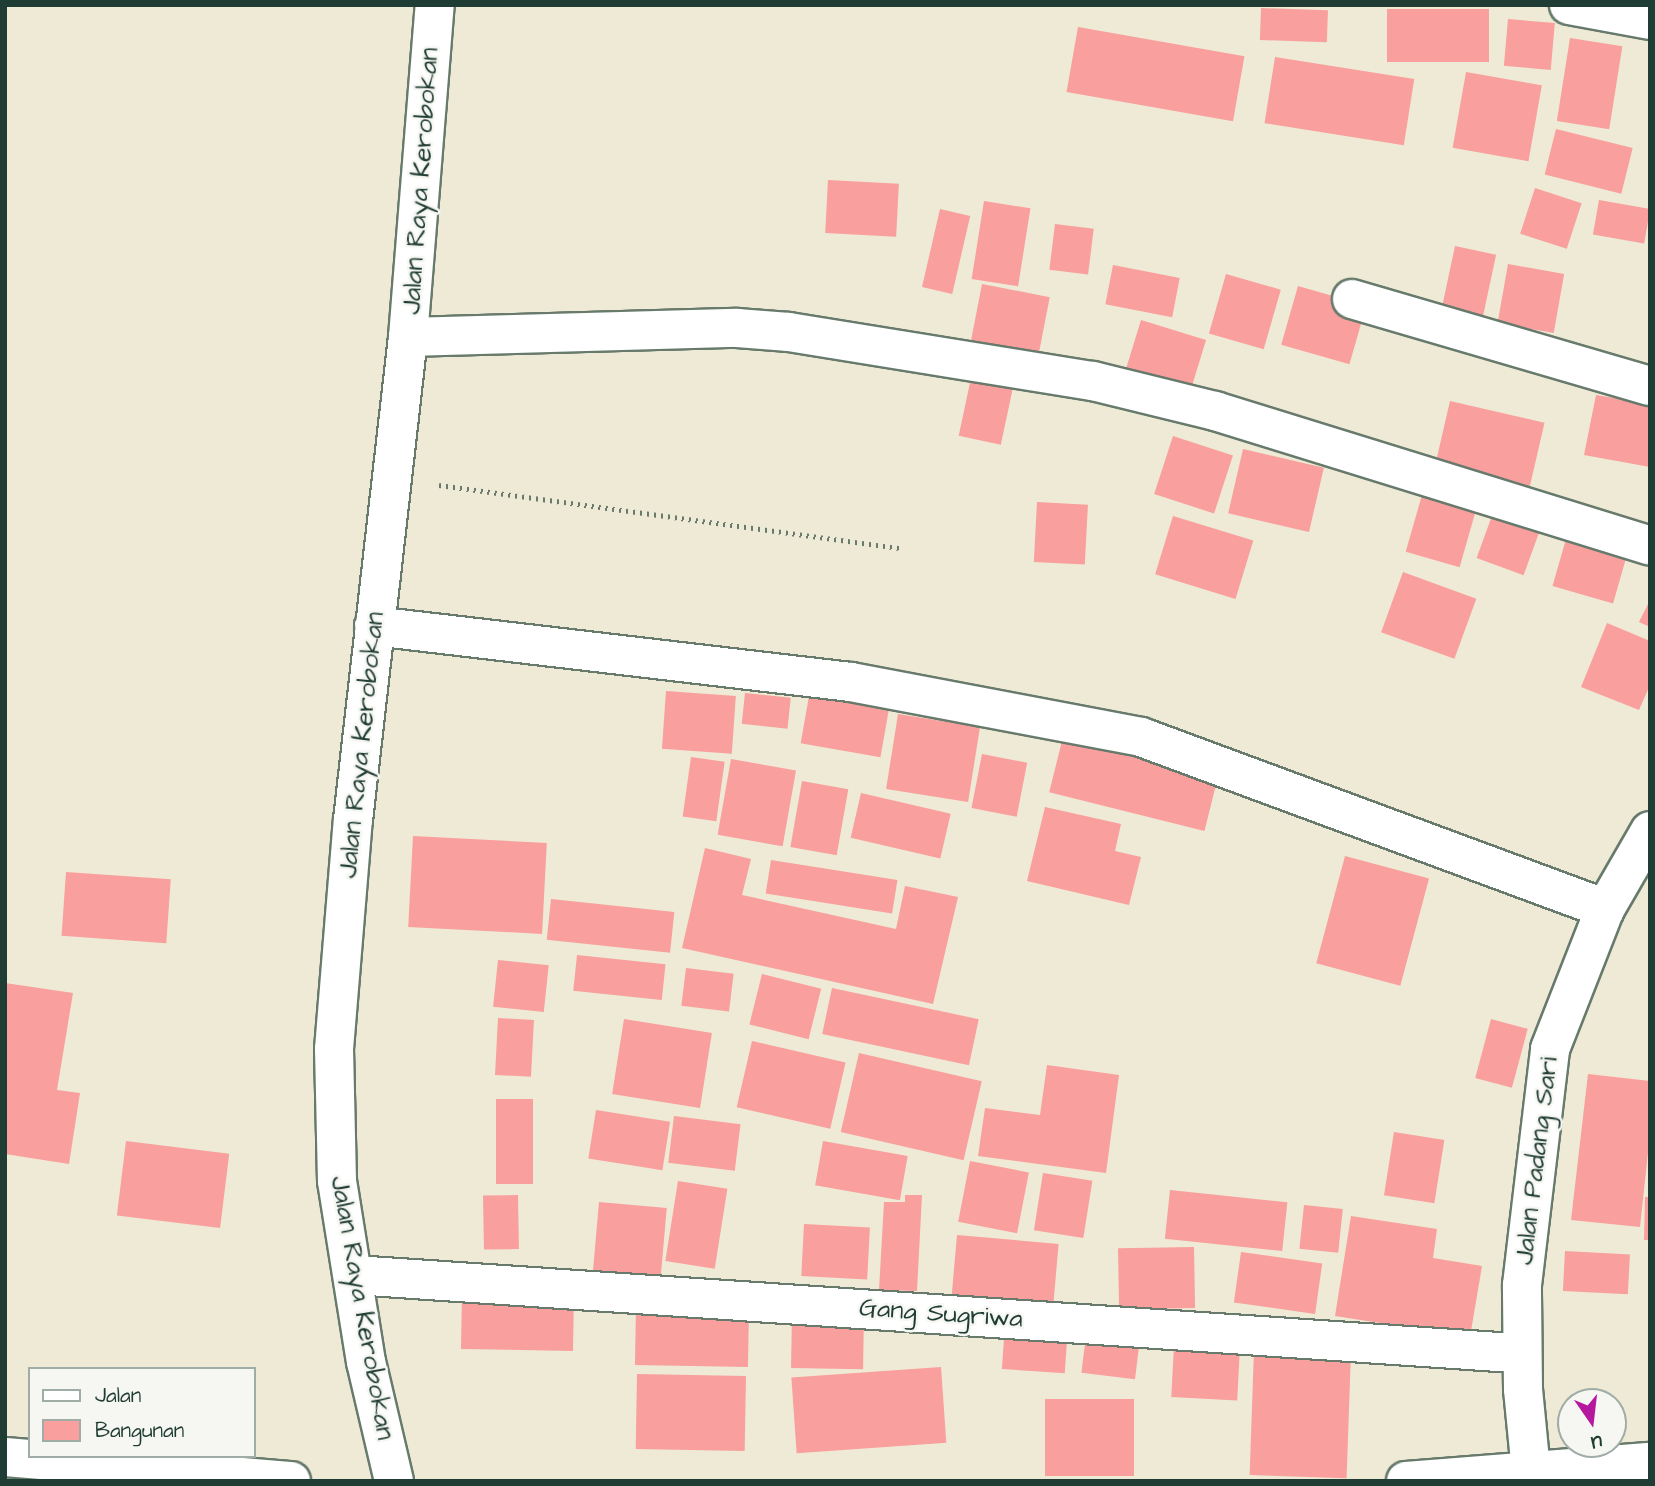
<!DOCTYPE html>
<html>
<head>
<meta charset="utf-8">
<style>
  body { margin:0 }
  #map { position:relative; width:1655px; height:1486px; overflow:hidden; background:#eeead5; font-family:"Architects Daughter",sans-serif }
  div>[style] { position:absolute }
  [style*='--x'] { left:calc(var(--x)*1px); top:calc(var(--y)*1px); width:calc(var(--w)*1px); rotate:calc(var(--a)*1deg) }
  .building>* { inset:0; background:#f99f9d; transform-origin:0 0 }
  .path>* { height:4.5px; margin-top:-2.25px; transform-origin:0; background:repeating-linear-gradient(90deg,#677a6c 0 2px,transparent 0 7px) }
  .roads { filter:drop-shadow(2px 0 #677a6c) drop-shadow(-2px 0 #677a6c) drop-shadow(0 2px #677a6c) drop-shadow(0 -2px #677a6c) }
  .minor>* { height:38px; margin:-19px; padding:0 19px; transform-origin:19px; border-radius:19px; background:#fff }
  .primary>* { height:38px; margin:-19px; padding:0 19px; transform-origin:19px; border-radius:19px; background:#fff }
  span { translate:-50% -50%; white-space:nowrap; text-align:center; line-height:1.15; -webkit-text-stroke:5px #f6f6f2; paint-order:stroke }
  .street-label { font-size:26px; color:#1f3d34 }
  .frame { position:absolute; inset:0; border:7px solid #1f3d34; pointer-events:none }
  .legend { position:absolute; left:28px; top:1367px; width:228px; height:91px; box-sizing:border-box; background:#f6f6f2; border:2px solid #a0aca6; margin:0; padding:9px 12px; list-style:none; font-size:21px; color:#1f3d34 }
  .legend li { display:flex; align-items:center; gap:14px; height:35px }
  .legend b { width:35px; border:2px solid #a0aca6 }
  .north { position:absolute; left:1557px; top:1388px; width:70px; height:70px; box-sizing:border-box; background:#f6f6f2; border:2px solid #a0aca6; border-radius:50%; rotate:166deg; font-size:19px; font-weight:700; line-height:28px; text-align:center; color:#1f3d34 }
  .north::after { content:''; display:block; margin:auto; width:24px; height:32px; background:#b5179e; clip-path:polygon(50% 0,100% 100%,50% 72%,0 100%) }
</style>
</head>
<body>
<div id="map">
  <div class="building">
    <i style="left:1261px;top:8px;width:67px;height:32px;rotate:2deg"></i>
    <i style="left:1387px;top:9px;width:102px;height:53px"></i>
    <i style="left:1508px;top:19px;width:47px;height:47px;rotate:5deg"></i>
    <i style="left:1078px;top:27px;width:169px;height:66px;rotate:10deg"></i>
    <i style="left:1570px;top:38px;width:53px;height:84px;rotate:9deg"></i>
    <i style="left:1275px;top:57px;width:141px;height:67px;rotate:9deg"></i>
    <i style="left:1466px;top:72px;width:77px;height:77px;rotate:10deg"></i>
    <i style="left:1556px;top:129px;width:79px;height:47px;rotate:14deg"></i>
    <i style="left:828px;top:180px;width:71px;height:53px;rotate:3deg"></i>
    <i style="left:1535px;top:188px;width:49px;height:48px;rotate:18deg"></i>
    <i style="left:1599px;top:200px;width:52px;height:35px;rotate:10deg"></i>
    <i style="left:984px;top:201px;width:47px;height:79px;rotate:9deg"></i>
    <i style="left:940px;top:209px;width:31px;height:80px;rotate:13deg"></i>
    <i style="left:1055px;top:224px;width:39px;height:46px;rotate:7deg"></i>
    <i style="left:1455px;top:246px;width:42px;height:67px;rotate:12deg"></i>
    <i style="left:1508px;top:264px;width:57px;height:60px;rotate:10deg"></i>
    <i style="left:1113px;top:265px;width:68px;height:40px;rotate:11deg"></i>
    <i style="left:1226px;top:274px;width:57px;height:62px;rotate:16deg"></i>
    <i style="left:982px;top:284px;width:69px;height:67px;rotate:11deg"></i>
    <i style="left:1298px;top:286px;width:71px;height:61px;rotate:16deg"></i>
    <i style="left:1141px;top:320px;width:68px;height:55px;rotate:17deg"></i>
    <i style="left:971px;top:378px;width:43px;height:59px;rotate:12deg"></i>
    <i style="clip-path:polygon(1596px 395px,1650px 404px,1650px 467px,1584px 455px)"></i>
    <i style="left:1450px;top:401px;width:97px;height:67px;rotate:13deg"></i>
    <i style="left:1173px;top:436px;width:63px;height:61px;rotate:18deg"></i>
    <i style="left:1243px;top:449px;width:83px;height:66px;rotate:13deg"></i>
    <i style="left:1422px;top:495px;width:56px;height:59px;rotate:16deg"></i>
    <i style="left:1037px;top:502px;width:51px;height:60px;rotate:3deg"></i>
    <i style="left:1493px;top:513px;width:50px;height:48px;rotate:20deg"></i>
    <i style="left:1173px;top:516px;width:84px;height:61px;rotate:17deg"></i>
    <i style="left:1566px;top:539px;width:63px;height:49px;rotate:16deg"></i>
    <i style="left:1403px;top:572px;width:78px;height:64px;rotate:20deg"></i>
    <i style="clip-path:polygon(1650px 600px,1650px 627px,1639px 622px)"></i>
    <i style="clip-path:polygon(1607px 623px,1650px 641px,1650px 685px,1639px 710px,1581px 687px)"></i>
    <i style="left:666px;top:691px;width:70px;height:58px;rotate:4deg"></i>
    <i style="left:745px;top:693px;width:46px;height:31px;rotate:6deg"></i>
    <i style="left:809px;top:696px;width:81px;height:48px;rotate:10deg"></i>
    <i style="left:898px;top:714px;width:83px;height:76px;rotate:9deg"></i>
    <i style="left:1063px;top:737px;width:160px;height:57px;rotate:14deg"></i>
    <i style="left:982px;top:754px;width:46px;height:55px;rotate:11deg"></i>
    <i style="left:691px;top:757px;width:34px;height:60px;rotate:8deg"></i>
    <i style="left:731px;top:759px;width:66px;height:77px;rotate:10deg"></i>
    <i style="left:802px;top:781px;width:47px;height:67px;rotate:10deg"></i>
    <i style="left:861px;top:793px;width:92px;height:46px;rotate:13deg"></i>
    <i style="clip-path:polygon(1045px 807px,1121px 824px,1115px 851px,1141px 857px,1129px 905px,1027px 881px)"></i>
    <i style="left:413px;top:836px;width:134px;height:91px;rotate:3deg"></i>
    <i style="clip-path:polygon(705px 848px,751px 859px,742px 895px,896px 929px,905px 886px,958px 897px,933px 1004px,682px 948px)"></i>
    <i style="left:1345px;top:856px;width:87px;height:111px;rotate:15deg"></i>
    <i style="left:771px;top:860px;width:128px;height:34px;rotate:9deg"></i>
    <i style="left:66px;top:872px;width:105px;height:64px;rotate:4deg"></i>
    <i style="left:551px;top:899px;width:124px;height:41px;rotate:6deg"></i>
    <i style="left:577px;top:955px;width:89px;height:36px;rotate:6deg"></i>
    <i style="left:498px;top:960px;width:51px;height:47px;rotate:6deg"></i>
    <i style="left:686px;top:968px;width:48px;height:38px;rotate:7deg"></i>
    <i style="left:762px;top:974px;width:61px;height:52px;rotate:14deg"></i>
    <i style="clip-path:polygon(5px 983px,73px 993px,57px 1090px,80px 1093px,69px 1164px,5px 1154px)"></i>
    <i style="left:832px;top:988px;width:150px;height:47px;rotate:12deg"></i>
    <i style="left:498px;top:1018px;width:36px;height:57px;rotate:3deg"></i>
    <i style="left:624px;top:1019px;width:89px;height:76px;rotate:9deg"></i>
    <i style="left:1491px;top:1019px;width:38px;height:61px;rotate:15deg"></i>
    <i style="left:752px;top:1041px;width:96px;height:68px;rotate:13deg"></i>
    <i style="left:859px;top:1053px;width:126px;height:81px;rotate:13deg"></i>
    <i style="clip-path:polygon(1047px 1065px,1119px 1075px,1106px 1173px,978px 1156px,985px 1108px,1040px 1115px)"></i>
    <i style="clip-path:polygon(1588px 1074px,1650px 1081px,1650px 1134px,1640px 1227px,1571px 1220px)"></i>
    <i style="left:496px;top:1099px;width:37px;height:85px"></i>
    <i style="left:596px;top:1110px;width:75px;height:49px;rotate:9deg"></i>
    <i style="left:674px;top:1116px;width:67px;height:47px;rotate:7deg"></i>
    <i style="left:1394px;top:1132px;width:51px;height:64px;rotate:9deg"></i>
    <i style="left:126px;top:1141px;width:104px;height:75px;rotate:7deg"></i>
    <i style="left:823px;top:1141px;width:86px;height:45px;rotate:10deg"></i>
    <i style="left:970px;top:1161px;width:60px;height:62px;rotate:11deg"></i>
    <i style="left:1043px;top:1173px;width:50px;height:58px;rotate:9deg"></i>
    <i style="left:678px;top:1181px;width:50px;height:81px;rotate:9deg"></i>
    <i style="left:1170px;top:1190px;width:118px;height:49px;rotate:6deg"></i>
    <i style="left:518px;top:1195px;width:54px;height:35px;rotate:89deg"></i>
    <i style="clip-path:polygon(905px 1195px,922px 1195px,917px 1291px,879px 1290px,884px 1202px,905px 1202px)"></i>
    <i style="clip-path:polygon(1645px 1197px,1650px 1197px,1650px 1240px,1644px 1240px)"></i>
    <i style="left:599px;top:1202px;width:68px;height:78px;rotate:5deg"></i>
    <i style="left:1304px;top:1205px;width:39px;height:44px;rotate:6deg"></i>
    <i style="clip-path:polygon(1351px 1216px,1437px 1229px,1433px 1258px,1482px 1266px,1470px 1337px,1335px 1316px)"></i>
    <i style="left:804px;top:1224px;width:66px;height:52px;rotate:3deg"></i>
    <i style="left:957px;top:1235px;width:102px;height:62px;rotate:5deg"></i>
    <i style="left:1194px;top:1247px;width:61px;height:76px;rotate:89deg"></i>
    <i style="left:1565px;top:1251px;width:65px;height:40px;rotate:3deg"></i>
    <i style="left:1241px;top:1252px;width:82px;height:51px;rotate:8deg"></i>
    <i style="left:462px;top:1291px;width:112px;height:58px;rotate:1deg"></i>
    <i style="left:636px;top:1306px;width:113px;height:59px;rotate:1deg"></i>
    <i style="left:792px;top:1313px;width:72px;height:55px;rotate:1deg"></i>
    <i style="left:1005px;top:1324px;width:63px;height:45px;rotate:4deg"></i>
    <i style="left:1087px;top:1327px;width:54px;height:46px;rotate:7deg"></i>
    <i style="left:1174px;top:1345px;width:66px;height:52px;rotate:3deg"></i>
    <i style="left:1254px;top:1350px;width:97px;height:125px;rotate:2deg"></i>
    <i style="left:941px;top:1367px;width:76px;height:150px;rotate:86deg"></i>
    <i style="left:637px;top:1374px;width:109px;height:75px;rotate:1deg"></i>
    <i style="left:1045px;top:1399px;width:89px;height:77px"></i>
  </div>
  <div class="path">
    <i style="--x:439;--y:485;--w:465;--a:7.8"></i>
  </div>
  <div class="roads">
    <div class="minor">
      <i style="--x:1569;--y:5;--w:82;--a:10.5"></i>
      <i style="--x:1352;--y:299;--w:310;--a:16.3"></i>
      <i style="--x:408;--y:337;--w:329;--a:-1.6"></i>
      <i style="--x:737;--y:328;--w:52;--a:4.4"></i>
      <i style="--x:789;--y:332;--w:308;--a:9.2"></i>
      <i style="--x:1093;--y:381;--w:126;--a:13.8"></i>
      <i style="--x:1215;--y:411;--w:455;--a:17.2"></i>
      <i style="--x:374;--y:626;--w:480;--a:6.7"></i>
      <i style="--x:851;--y:682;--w:295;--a:10.7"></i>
      <i style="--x:1141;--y:737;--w:495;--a:20.3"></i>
      <i style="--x:369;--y:1276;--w:1146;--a:3.85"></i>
      <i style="--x:5;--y:1457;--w:287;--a:4.8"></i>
      <i style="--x:1531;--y:1471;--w:82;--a:-95.6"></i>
      <i style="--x:1523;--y:1389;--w:104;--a:-90.6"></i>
      <i style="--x:1522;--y:1285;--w:238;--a:-83.2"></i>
      <i style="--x:1550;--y:1049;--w:150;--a:-68.6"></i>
      <i style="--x:1605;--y:909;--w:90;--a:-60"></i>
      <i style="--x:1406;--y:1481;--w:245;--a:-4.5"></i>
    </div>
    <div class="primary">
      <i style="--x:394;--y:1481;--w:122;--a:-103.2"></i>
      <i style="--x:366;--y:1362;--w:183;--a:-99.1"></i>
      <i style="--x:337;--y:1181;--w:132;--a:-91.3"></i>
      <i style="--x:334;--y:1049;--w:230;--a:-85.3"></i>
      <i style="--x:353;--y:820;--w:486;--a:-83.5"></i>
      <i style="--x:408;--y:337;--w:333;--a:-85.4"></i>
    </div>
  </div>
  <div class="street-label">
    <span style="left:421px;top:181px;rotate:-86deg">Jalan Raya Kerobokan</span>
    <span style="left:362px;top:745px;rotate:-84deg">Jalan Raya Kerobokan</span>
    <span style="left:1537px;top:1161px;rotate:-83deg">Jalan Padang Sari</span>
    <span style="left:362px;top:1308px;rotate:80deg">Jalan Raya Kerobokan</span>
    <span style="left:941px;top:1314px;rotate:4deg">Gang Sugriwa</span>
  </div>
  <div class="frame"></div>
  <ul class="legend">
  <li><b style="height:9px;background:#fff"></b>Jalan</li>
  <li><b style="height:19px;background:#f99f9d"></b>Bangunan</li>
  </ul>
  <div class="north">U</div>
</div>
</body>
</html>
